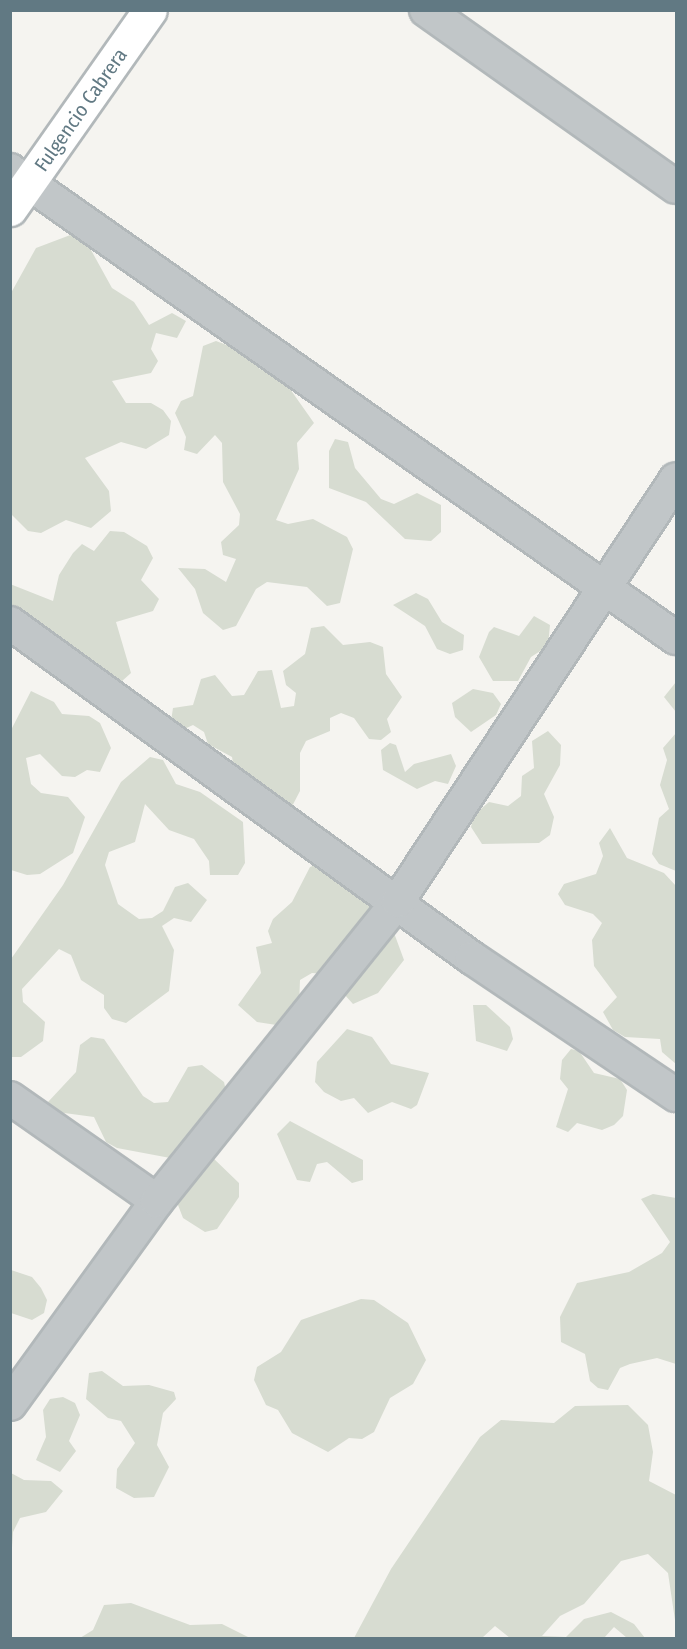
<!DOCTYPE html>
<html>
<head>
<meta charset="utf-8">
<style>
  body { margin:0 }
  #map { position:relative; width:687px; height:1649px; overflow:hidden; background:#f5f4f0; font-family:"Fira Sans Condensed",sans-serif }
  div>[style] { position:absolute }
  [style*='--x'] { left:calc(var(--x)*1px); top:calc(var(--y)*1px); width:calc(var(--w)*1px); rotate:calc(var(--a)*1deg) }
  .green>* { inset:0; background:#d7dcd1 }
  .roads { filter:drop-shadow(2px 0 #b2b8ba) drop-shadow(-2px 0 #b2b8ba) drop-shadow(0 2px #b2b8ba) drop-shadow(0 -2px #b2b8ba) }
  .minor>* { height:32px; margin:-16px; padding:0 16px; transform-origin:16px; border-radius:16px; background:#c1c6c8 }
  .major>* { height:33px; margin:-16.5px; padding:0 16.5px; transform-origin:16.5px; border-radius:16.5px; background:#fff }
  span { translate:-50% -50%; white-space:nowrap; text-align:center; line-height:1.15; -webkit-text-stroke:6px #fff; paint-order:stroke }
  .street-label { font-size:20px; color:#617983 }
  .frame { position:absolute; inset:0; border:12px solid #617983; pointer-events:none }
</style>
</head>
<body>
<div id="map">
  <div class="green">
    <i style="clip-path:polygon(73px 234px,86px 241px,112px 288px,134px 302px,149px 325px,172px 313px,186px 321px,177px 338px,156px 333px,151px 349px,158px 361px,151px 373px,112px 381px,126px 403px,151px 403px,163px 410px,171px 421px,169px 435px,146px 449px,121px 442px,85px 458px,109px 491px,111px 511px,91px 528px,66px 520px,41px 533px,28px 531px,11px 514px,11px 293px,36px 248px)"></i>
    <i style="clip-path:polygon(216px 341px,240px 350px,260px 369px,283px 379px,314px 423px,297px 443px,299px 469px,276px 520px,288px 524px,313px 519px,347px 537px,353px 549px,340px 603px,327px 606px,307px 587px,267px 582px,256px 589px,236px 626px,223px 630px,203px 613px,195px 589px,178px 568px,205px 569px,226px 582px,236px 559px,223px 555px,221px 542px,239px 525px,240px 514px,223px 482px,222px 443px,215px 435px,197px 454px,184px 450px,186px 437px,175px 413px,181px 401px,193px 396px,203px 346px)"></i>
    <i style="clip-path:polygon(335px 439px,348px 442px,355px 468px,381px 499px,394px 504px,417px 493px,441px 505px,441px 532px,431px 541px,405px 539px,366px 502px,329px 488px,329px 451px)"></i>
    <i style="clip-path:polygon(110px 531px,124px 532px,147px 546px,153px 558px,141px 580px,159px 599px,153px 611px,116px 622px,131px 673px,112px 690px,11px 609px,10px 584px,53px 601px,59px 575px,73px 553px,82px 544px,94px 551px)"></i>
    <i style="clip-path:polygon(416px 593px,428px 599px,442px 622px,464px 635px,463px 650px,450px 654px,437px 649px,425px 626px,393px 605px)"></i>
    <i style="clip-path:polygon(534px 616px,550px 625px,548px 646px,531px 657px,518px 681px,493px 681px,479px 657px,489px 632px,494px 627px,519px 636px)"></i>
    <i style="clip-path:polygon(324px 626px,343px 645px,370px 642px,383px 647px,386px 674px,402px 697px,387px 719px,391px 732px,381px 740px,369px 739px,354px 718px,341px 713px,330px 718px,330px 731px,306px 741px,300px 753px,300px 791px,288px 814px,263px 822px,251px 818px,241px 809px,232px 757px,208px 744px,204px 732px,193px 725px,180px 731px,171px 721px,173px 708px,193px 705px,201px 679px,215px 675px,232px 696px,244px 695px,258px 671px,272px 670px,281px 708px,294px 706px,296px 693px,286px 685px,283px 671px,305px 654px,311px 628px)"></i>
    <i style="clip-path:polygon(676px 682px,676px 712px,664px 697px)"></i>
    <i style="clip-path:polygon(473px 689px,493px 693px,501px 704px,496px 715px,471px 732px,455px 717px,452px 703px)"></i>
    <i style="clip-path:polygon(31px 691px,54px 702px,62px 714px,89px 716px,100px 723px,111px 748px,100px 772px,87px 770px,75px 777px,62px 776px,40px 754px,26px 758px,31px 784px,41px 793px,68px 797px,85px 817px,73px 853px,40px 874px,27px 875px,11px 870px,10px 732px)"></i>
    <i style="clip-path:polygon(548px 731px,561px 745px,560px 765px,544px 794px,554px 817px,550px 835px,539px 843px,482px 844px,471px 827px,474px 815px,489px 802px,508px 806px,521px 796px,522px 776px,534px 768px,532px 741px)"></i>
    <i style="clip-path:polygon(676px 733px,676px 871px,659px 864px,652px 854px,659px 818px,669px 809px,660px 785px,667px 760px,663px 748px)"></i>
    <i style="clip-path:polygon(390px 743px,396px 745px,405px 772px,414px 764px,451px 754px,456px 766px,448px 784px,435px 781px,417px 789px,383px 770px,381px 750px)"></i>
    <i style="clip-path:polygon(150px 757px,163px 760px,176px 784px,200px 792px,243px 822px,245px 863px,238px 875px,210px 875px,209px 861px,194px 839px,169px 830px,145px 804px,135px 842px,109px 852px,105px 865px,118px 904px,139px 919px,152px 918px,163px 911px,175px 887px,188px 883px,207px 900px,191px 922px,174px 918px,162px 926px,174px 950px,169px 991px,126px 1023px,112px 1019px,104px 1008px,104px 995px,81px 980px,71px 955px,59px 949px,22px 989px,23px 1002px,45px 1022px,43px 1041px,21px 1057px,11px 1057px,11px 959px,63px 885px,121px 782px)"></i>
    <i style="clip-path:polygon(610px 828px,627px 858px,664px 873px,676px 886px,676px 1064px,662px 1052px,660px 1039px,625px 1037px,613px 1030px,603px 1012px,617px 997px,594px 966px,592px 940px,602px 923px,593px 914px,565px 905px,558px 894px,564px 884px,596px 874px,603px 856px,599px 843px)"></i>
    <i style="clip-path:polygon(323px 862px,334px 867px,350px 891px,374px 902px,390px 922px,404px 960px,378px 993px,353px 1004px,326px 974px,312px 973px,300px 980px,299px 1006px,283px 1026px,257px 1022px,238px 1005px,261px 973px,256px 947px,272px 943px,268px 931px,273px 919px,292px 902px,310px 867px)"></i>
    <i style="clip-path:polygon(473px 1005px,486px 1005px,510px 1027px,513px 1039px,507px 1051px,476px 1041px)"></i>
    <i style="clip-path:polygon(347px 1029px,372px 1037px,391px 1064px,429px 1073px,417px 1105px,411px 1109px,392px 1102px,368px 1113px,354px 1098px,341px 1101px,324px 1092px,315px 1082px,317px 1062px)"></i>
    <i style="clip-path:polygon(91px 1037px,104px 1039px,143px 1096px,154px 1103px,168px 1102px,188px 1067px,202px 1065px,224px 1082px,227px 1095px,211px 1156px,239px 1183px,239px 1197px,217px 1229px,205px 1232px,183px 1218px,173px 1192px,181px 1160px,117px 1148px,106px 1142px,94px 1117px,57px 1112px,48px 1102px,76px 1072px,80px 1045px)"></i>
    <i style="clip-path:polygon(571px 1049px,579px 1051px,594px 1073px,620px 1079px,627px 1090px,623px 1116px,614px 1125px,602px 1130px,577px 1123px,568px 1132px,556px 1127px,568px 1089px,560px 1079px,562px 1060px)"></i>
    <i style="clip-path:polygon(290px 1121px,363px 1160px,363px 1180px,352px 1183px,327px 1162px,317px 1164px,310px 1182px,297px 1180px,277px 1134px)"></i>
    <i style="clip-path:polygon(653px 1194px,676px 1198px,676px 1364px,657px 1358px,630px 1364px,620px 1368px,608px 1390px,598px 1388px,590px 1381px,585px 1354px,561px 1342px,560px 1317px,577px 1283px,629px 1272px,662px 1253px,670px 1242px,641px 1199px)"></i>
    <i style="clip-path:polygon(11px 1270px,32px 1277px,41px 1288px,47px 1300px,44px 1313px,32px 1320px,11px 1313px)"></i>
    <i style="clip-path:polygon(361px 1299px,374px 1300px,408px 1323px,426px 1360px,413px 1384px,390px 1398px,374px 1432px,362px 1439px,349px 1438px,328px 1452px,292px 1433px,278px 1410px,266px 1405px,254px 1380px,257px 1367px,281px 1352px,301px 1320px)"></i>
    <i style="clip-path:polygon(102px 1371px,123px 1386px,149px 1385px,174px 1392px,176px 1399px,163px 1413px,157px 1445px,169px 1467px,154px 1497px,134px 1498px,116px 1488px,117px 1469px,135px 1443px,121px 1421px,108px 1418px,86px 1399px,89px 1373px)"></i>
    <i style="clip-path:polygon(63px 1397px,75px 1403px,80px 1415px,69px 1441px,76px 1451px,60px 1472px,36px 1460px,46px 1437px,43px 1410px,50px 1399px)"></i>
    <i style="clip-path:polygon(628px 1405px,648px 1425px,653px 1452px,649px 1481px,676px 1495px,676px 1627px,668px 1573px,648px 1554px,621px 1561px,584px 1604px,560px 1616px,542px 1636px,566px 1637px,584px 1619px,611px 1612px,634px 1624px,645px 1638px,627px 1638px,614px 1627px,604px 1638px,510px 1638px,495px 1626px,482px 1638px,354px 1638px,391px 1569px,480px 1437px,501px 1420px,554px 1423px,575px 1406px)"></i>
    <i style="clip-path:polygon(11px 1473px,24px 1480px,51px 1481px,63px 1491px,46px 1512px,20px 1518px,13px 1532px,11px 1563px)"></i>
    <i style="clip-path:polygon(131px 1603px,190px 1625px,222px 1624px,250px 1638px,80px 1638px,93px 1630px,104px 1605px)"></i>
  </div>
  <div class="roads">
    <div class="minor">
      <i style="--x:426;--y:10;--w:306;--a:35.3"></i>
      <i style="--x:10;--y:170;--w:814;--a:35.1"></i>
      <i style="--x:10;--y:623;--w:571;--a:35.95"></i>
      <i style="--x:472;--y:958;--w:246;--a:33.9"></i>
      <i style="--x:10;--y:1098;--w:179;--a:35"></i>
      <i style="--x:10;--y:1404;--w:251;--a:-54.1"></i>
      <i style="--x:157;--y:1201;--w:385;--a:-51.2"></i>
      <i style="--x:398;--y:901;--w:505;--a:-56.62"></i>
    </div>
    <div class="major">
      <i style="--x:10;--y:209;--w:243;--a:-54.9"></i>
    </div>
  </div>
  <div class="street-label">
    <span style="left:81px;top:110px;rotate:-55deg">Fulgencio Cabrera</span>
  </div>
  <div class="frame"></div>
</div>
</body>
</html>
